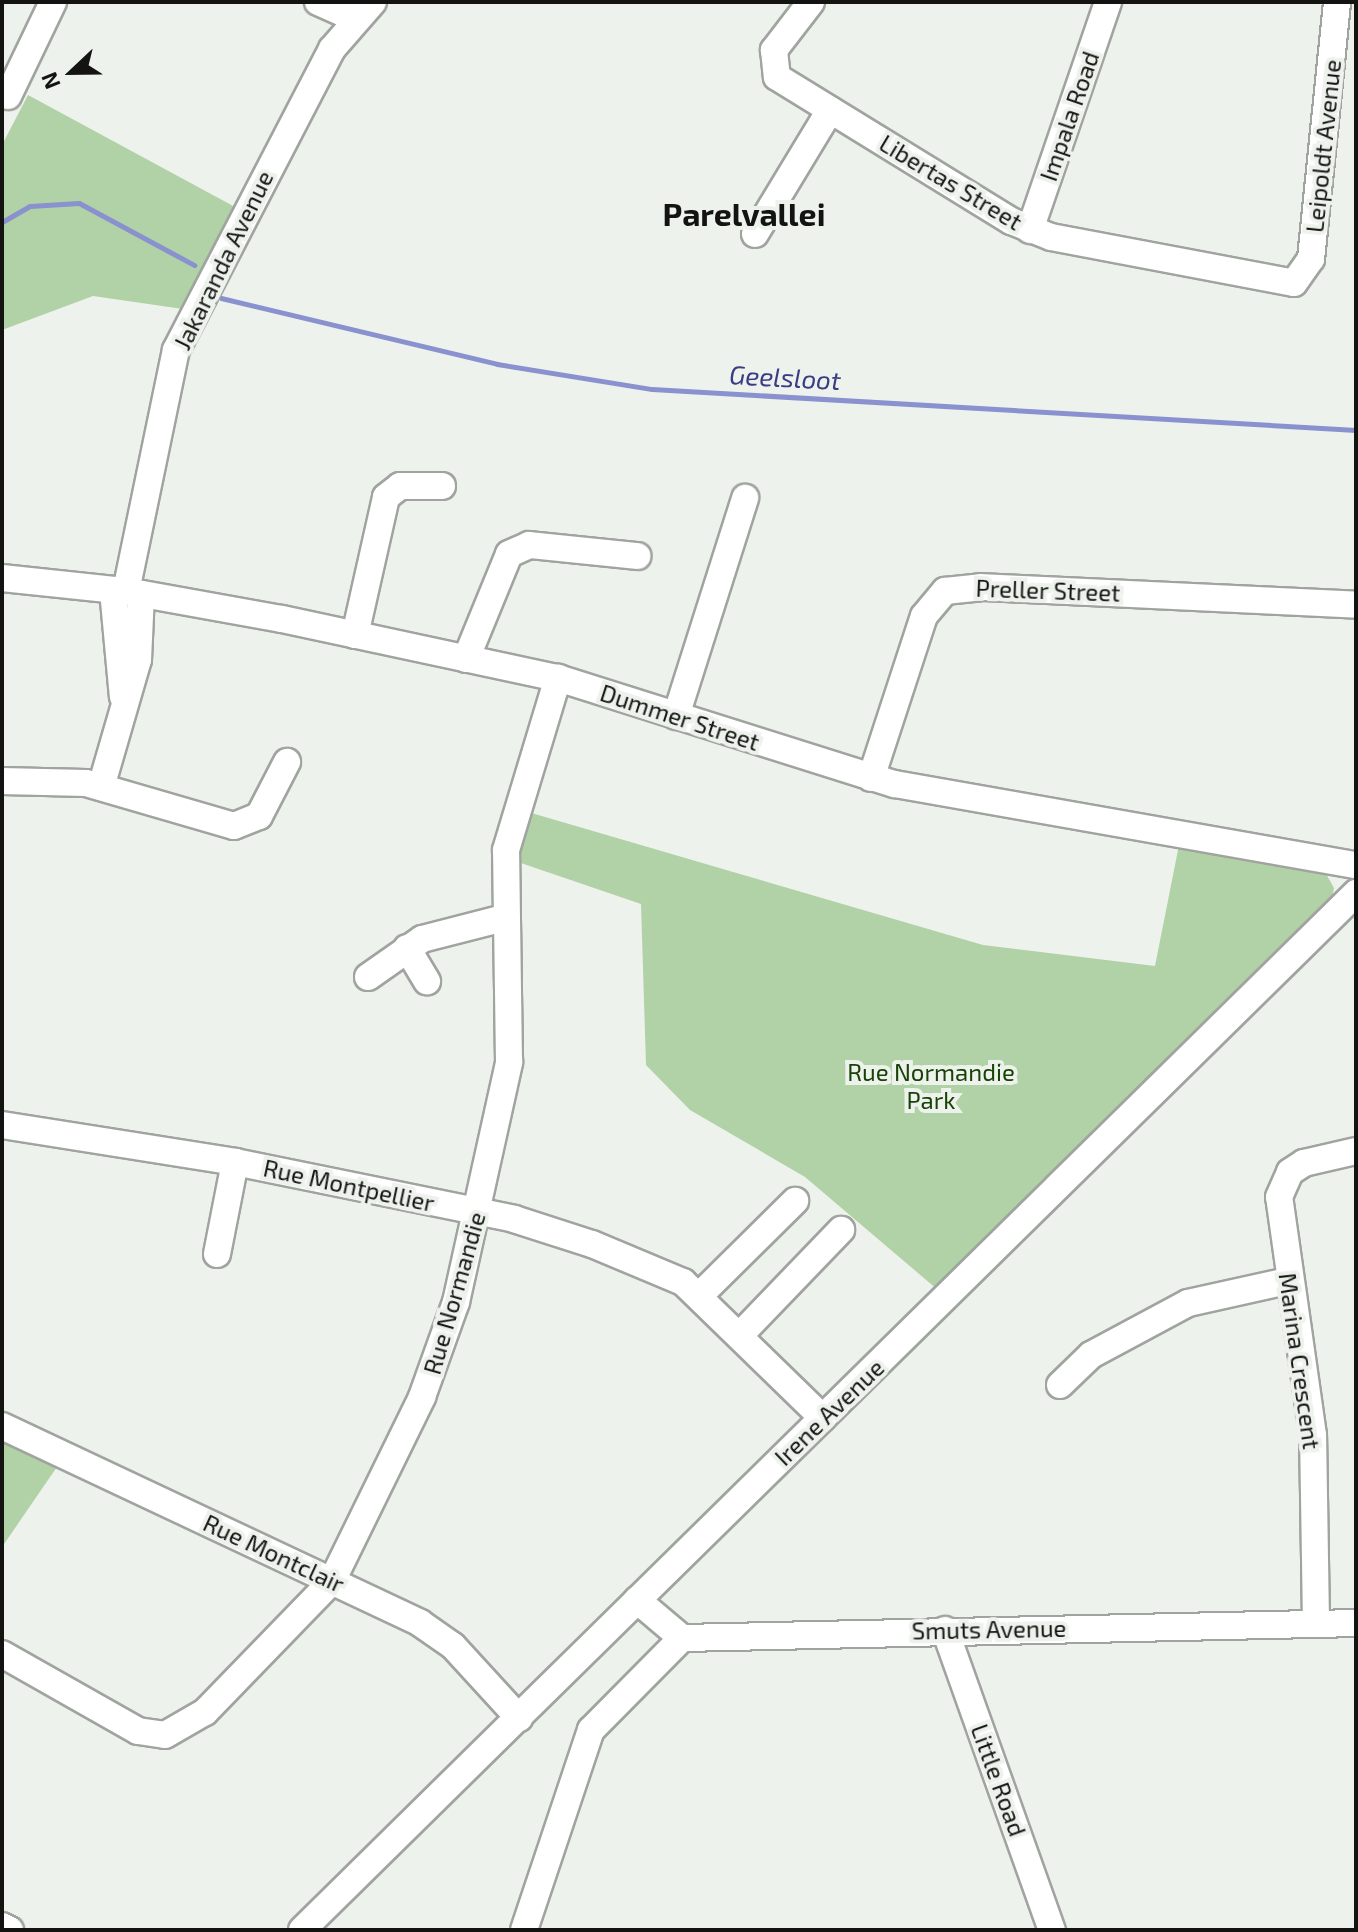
<!DOCTYPE html>
<html>
<head>
<meta charset="utf-8">
<style>
  body { margin:0 }
  #map { position:relative; width:1358px; height:1932px; overflow:hidden; background:#eef2ec; font-family:"Exo 2",sans-serif }
  div>[style] { position:absolute }
  [style*='--x'] { left:calc(var(--x)*1px); top:calc(var(--y)*1px); width:calc(var(--w)*1px); rotate:calc(var(--a)*1deg) }
  .green>* { inset:0; background:#b1d1a7 }
  .stream>* { height:5px; margin:-2.5px; padding:0 2.5px; transform-origin:2.5px; border-radius:2.5px; background:#8a91cf }
  .roads { filter:drop-shadow(2px 0 #a0a49f) drop-shadow(-2px 0 #a0a49f) drop-shadow(0 2px #a0a49f) drop-shadow(0 -2px #a0a49f) }
  .minor>* { height:26px; margin:-13px; padding:0 13px; transform-origin:13px; border-radius:13px; background:#fff }
  span { translate:-50% -50%; white-space:nowrap; text-align:center; line-height:1.15; -webkit-text-stroke:8px #eef2ec; paint-order:stroke }
  .street-label { font-size:24px; color:#131412 }
  .park-label { font-size:24px; color:#184206 }
  .water-label { font-size:26px; color:#3a3c86; font-style:italic }
  .district-label { font-size:32px; color:#131412; font-weight:700 }
  .frame { position:absolute; inset:0; border:4px solid #131412; pointer-events:none }
  .north { position:absolute; left:32px; top:32px; width:80px; height:80px; -webkit-text-stroke:6px #eef2ec; paint-order:stroke; rotate:248deg; font-size:22px; font-weight:700; line-height:32px; text-align:center; color:#131412 }
  .north::after { content:''; display:block; margin:auto; width:28px; height:36px; background:#131412; clip-path:polygon(50% 0,100% 100%,50% 72%,0 100%) }
</style>
</head>
<body>
<div id="map">
  <div class="green">
    <i style="clip-path:polygon(28px 95px,235px 207px,183px 309px,93px 296px,2px 330px,2px 145px)"></i>
    <i style="clip-path:polygon(528px 812px,983px 945px,1155px 966px,1179px 845px,1325px 872px,1334px 888px,1332px 898px,938px 1290px,805px 1177px,690px 1110px,646px 1065px,641px 904px,512px 860px)"></i>
    <i style="clip-path:polygon(2px 1437px,59px 1464px,2px 1547px)"></i>
  </div>
  <div class="stream">
    <i style="--x:2;--y:222;--w:32;--a:-30"></i>
    <i style="--x:30;--y:206;--w:49;--a:-3.5"></i>
    <i style="--x:79;--y:203;--w:131;--a:28.3"></i>
    <i style="--x:221;--y:298;--w:284;--a:13.4"></i>
    <i style="--x:497;--y:364;--w:157;--a:9.2"></i>
    <i style="--x:652;--y:389;--w:705;--a:3.33"></i>
  </div>
  <div class="roads">
    <div class="minor">
      <i style="--x:318;--y:2;--w:39;--a:24"></i>
      <i style="--x:811;--y:2;--w:61;--a:127.6"></i>
      <i style="--x:774;--y:50;--w:27;--a:84"></i>
      <i style="--x:777;--y:77;--w:275;--a:31.6"></i>
      <i style="--x:1011;--y:221;--w:43;--a:21.8"></i>
      <i style="--x:1051;--y:237;--w:247;--a:10.7"></i>
      <i style="--x:1294;--y:283;--w:29;--a:-55"></i>
      <i style="--x:1311;--y:259;--w:258;--a:-84.2"></i>
      <i style="--x:8;--y:96;--w:104;--a:-64.4"></i>
      <i style="--x:1030;--y:230;--w:241;--a:-71.1"></i>
      <i style="--x:755;--y:234;--w:145;--a:-58.8"></i>
      <i style="--x:2;--y:578;--w:125;--a:6"></i>
      <i style="--x:126;--y:591;--w:158;--a:10.2"></i>
      <i style="--x:282;--y:619;--w:282;--a:12.1"></i>
      <i style="--x:558;--y:678;--w:353;--a:17.5"></i>
      <i style="--x:895;--y:784;--w:468;--a:10"></i>
      <i style="--x:113;--y:590;--w:107;--a:84.7"></i>
      <i style="--x:126;--y:591;--w:246;--a:-78.3"></i>
      <i style="--x:176;--y:350;--w:339;--a:-62.6"></i>
      <i style="--x:332;--y:49;--w:62;--a:-48.9"></i>
      <i style="--x:355;--y:635;--w:141;--a:-77.3"></i>
      <i style="--x:386;--y:497;--w:18;--a:-38"></i>
      <i style="--x:400;--y:486;--w:42;--a:0"></i>
      <i style="--x:466;--y:659;--w:113;--a:-67.7"></i>
      <i style="--x:509;--y:554;--w:22;--a:-24"></i>
      <i style="--x:529;--y:545;--w:109;--a:5.8"></i>
      <i style="--x:676;--y:716;--w:229;--a:-72.4"></i>
      <i style="--x:871;--y:778;--w:170;--a:-71.9"></i>
      <i style="--x:924;--y:616;--w:33;--a:-50"></i>
      <i style="--x:945;--y:591;--w:36;--a:-6"></i>
      <i style="--x:981;--y:587;--w:375;--a:2.7"></i>
      <i style="--x:2;--y:781;--w:84;--a:1.4"></i>
      <i style="--x:86;--y:783;--w:154;--a:16.2"></i>
      <i style="--x:234;--y:826;--w:27;--a:-22"></i>
      <i style="--x:259;--y:816;--w:61;--a:-62.6"></i>
      <i style="--x:101;--y:787;--w:132;--a:-73.8"></i>
      <i style="--x:138;--y:660;--w:66;--a:-87.4"></i>
      <i style="--x:407;--y:948;--w:39;--a:59"></i>
      <i style="--x:368;--y:977;--w:66;--a:-35.1"></i>
      <i style="--x:422;--y:939;--w:85;--a:-14.4"></i>
      <i style="--x:2;--y:1125;--w:236;--a:9"></i>
      <i style="--x:235;--y:1162;--w:285;--a:11.5"></i>
      <i style="--x:514;--y:1219;--w:82;--a:17.8"></i>
      <i style="--x:592;--y:1244;--w:99;--a:22.7"></i>
      <i style="--x:683;--y:1282;--w:195;--a:44.2"></i>
      <i style="--x:217;--y:1254;--w:94;--a:-78.9"></i>
      <i style="--x:700;--y:1295;--w:134;--a:-44.7"></i>
      <i style="--x:740;--y:1335;--w:146;--a:-46.1"></i>
      <i style="--x:1060;--y:1385;--w:43;--a:-44.1"></i>
      <i style="--x:1091;--y:1355;--w:110;--a:-28.2"></i>
      <i style="--x:1188;--y:1303;--w:101;--a:-12.5"></i>
      <i style="--x:2;--y:1426;--w:462;--a:25.2"></i>
      <i style="--x:420;--y:1623;--w:40;--a:34.9"></i>
      <i style="--x:453;--y:1646;--w:98;--a:47.5"></i>
      <i style="--x:637;--y:1600;--w:59;--a:40.2"></i>
      <i style="--x:682;--y:1638;--w:674;--a:-1.27"></i>
      <i style="--x:1316;--y:1623;--w:188;--a:-90.9"></i>
      <i style="--x:1313;--y:1435;--w:240;--a:-98.1"></i>
      <i style="--x:1279;--y:1197;--w:27;--a:-66"></i>
      <i style="--x:1290;--y:1172;--w:17;--a:-33"></i>
      <i style="--x:1304;--y:1163;--w:53;--a:-13"></i>
      <i style="--x:945;--y:1630;--w:319;--a:70.4"></i>
      <i style="--x:2;--y:1654;--w:156;--a:29.5"></i>
      <i style="--x:138;--y:1731;--w:27;--a:8"></i>
      <i style="--x:165;--y:1735;--w:46;--a:-29.9"></i>
      <i style="--x:205;--y:1712;--w:182;--a:-45.9"></i>
      <i style="--x:332;--y:1581;--w:205;--a:-63.9"></i>
      <i style="--x:422;--y:1397;--w:101;--a:-70.3"></i>
      <i style="--x:456;--y:1302;--w:246;--a:-77.5"></i>
      <i style="--x:509;--y:1062;--w:212;--a:-90.8"></i>
      <i style="--x:506;--y:850;--w:180;--a:-73.2"></i>
      <i style="--x:2;--y:1926;--w:9;--a:27"></i>
      <i style="--x:302;--y:1930;--w:1479;--a:-44.53"></i>
      <i style="--x:524;--y:1930;--w:211;--a:-71.5"></i>
      <i style="--x:591;--y:1730;--w:129;--a:-45.3"></i>
    </div>
  </div>
  <div class="street-label">
    <span style="left:1069px;top:116px;rotate:-71deg">Impala Road</span>
    <span style="left:1323px;top:146px;rotate:-84deg">Leipoldt Avenue</span>
    <span style="left:951px;top:182px;rotate:31deg">Libertas Street</span>
    <span style="left:223px;top:260px;rotate:-64deg">Jakaranda Avenue</span>
    <span style="left:1048px;top:590px;rotate:2deg">Preller Street</span>
    <span style="left:680px;top:717px;rotate:18deg">Dummer Street</span>
    <span style="left:349px;top:1185px;rotate:12deg">Rue Montpellier</span>
    <span style="left:454px;top:1293px;rotate:-74deg">Rue Normandie</span>
    <span style="left:1300px;top:1361px;rotate:82deg">Marina Crescent</span>
    <span style="left:829px;top:1412px;rotate:-44deg">Irene Avenue</span>
    <span style="left:274px;top:1553px;rotate:25deg">Rue Montclair</span>
    <span style="left:989px;top:1629px;rotate:-1deg">Smuts Avenue</span>
    <span style="left:999px;top:1780px;rotate:70deg">Little Road</span>
  </div>
  <div class="park-label">
    <span style="left:931px;top:1086px">Rue Normandie<br>Park</span>
  </div>
  <div class="water-label">
    <span style="left:785px;top:377px;rotate:3deg">Geelsloot</span>
  </div>
  <div class="district-label">
    <span style="left:744px;top:213px">Parelvallei</span>
  </div>
  <div class="frame"></div>
  <div class="north">N</div>
</div>
</body>
</html>
